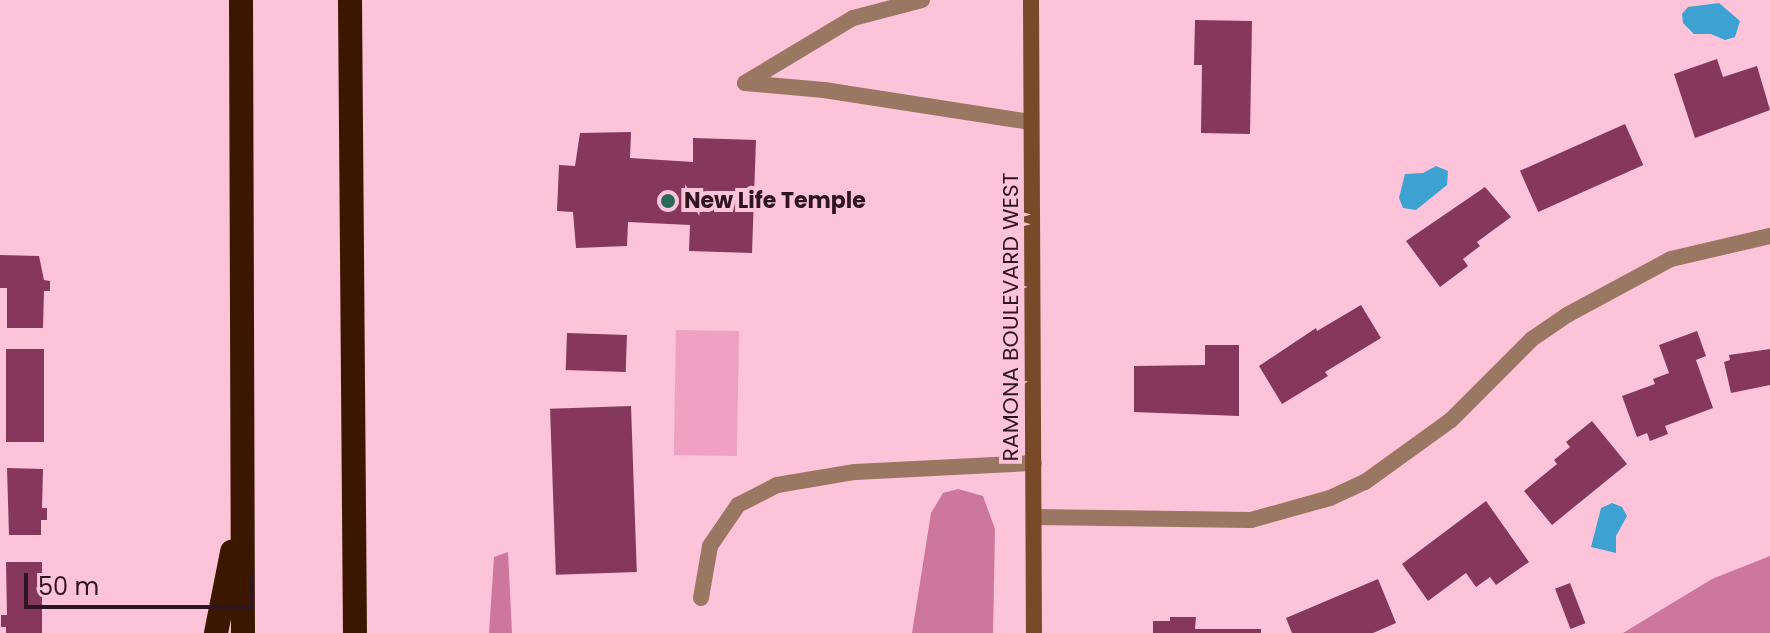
<!DOCTYPE html>
<html>
<head>
<meta charset="utf-8">
<style>
  body { margin:0 }
  #map { position:relative; width:1770px; height:633px; overflow:hidden; background:#fcc3d9; font-family:Poppins,sans-serif }
  div>[style] { position:absolute }
  [style*='--x'] { left:calc(var(--x)*1px); top:calc(var(--y)*1px); width:calc(var(--w)*1px); rotate:calc(var(--a)*1deg) }
  .green>* { inset:0; background:#eea1c0; transform-origin:0 0 }
  .forest>* { inset:0; background:#ce779c }
  .water>* { inset:0; background:#3da1d2 }
  .building>* { inset:0; background:#86375c; transform-origin:0 0 }
  .lane>* { height:16px; margin:-8px; padding:0 8px; transform-origin:8px; border-radius:8px; background:#997762 }
  .street>* { height:16px; margin:-8px; padding:0 8px; transform-origin:8px; border-radius:8px; background:#997762 }
  .secondary>* { height:16px; margin:-8px; padding:0 8px; transform-origin:8px; border-radius:8px; background:#794929 }
  .highway>* { height:24px; margin:-12px; padding:0 12px; transform-origin:12px; border-radius:12px; background:#3c1700 }
  .dots>* { width:22px; height:22px; translate:-50% -50%; box-sizing:border-box; border:4px solid #fcc3d9; border-radius:50% }
  span { translate:-50% -50%; white-space:nowrap; text-align:center; line-height:1.15; -webkit-text-stroke:8px #fcc3d9; paint-order:stroke }
  .poi-label { font-size:22px; color:#2e1520; font-weight:700 }
  .left { translate:0 -50%; text-align:left }
  .street-label { font-size:22px; color:#2e1520 }
  .scale { position:absolute; left:24px; top:573px; width:230px; height:36px; box-sizing:border-box; border:4px solid #2e1520; border-top:0; padding-left:10px; font-size:24px; line-height:28px; white-space:nowrap; color:#2e1520; -webkit-text-stroke:6px #fcc3d9; paint-order:stroke }
</style>
</head>
<body>
<div id="map">
  <div class="green">
    <i style="left:676px;top:330px;width:63px;height:125px;rotate:1deg"></i>
  </div>
  <div class="forest">
    <i style="clip-path:polygon(958px 489px,983px 496px,995px 529px,993px 633px,912px 633px,931px 513px,943px 493px)"></i>
    <i style="clip-path:polygon(508px 552px,512px 633px,489px 633px,494px 557px)"></i>
    <i style="clip-path:polygon(1770px 556px,1770px 633px,1623px 633px,1712px 579px)"></i>
  </div>
  <div class="water">
    <i style="clip-path:polygon(1719px 3px,1740px 21px,1735px 37px,1725px 40px,1711px 34px,1694px 34px,1683px 23px,1682px 14px,1688px 7px)"></i>
    <i style="clip-path:polygon(1436px 166px,1448px 171px,1447px 185px,1416px 210px,1403px 208px,1399px 198px,1405px 174px,1423px 173px)"></i>
    <i style="clip-path:polygon(1612px 503px,1622px 507px,1627px 516px,1616px 536px,1616px 553px,1591px 547px,1601px 508px)"></i>
  </div>
  <div class="building">
    <i style="clip-path:polygon(1195px 20px,1252px 21px,1250px 134px,1201px 133px,1202px 65px,1194px 65px)"></i>
    <i style="clip-path:polygon(1717px 59px,1723px 77px,1757px 66px,1770px 110px,1695px 138px,1674px 74px)"></i>
    <i style="left:1625px;top:124px;width:45px;height:115px;rotate:66deg"></i>
    <i style="clip-path:polygon(631px 132px,630px 158px,693px 162px,693px 138px,756px 140px,752px 253px,689px 251px,690px 225px,628px 222px,627px 246px,576px 248px,573px 212px,557px 211px,559px 165px,575px 166px,580px 133px)"></i>
    <i style="clip-path:polygon(1485px 187px,1511px 217px,1477px 242px,1480px 246px,1463px 259px,1468px 266px,1440px 287px,1406px 241px)"></i>
    <i style="clip-path:polygon(0 255px,39px 256px,44px 280px,50px 281px,50px 291px,44px 291px,43px 328px,7px 328px,7px 288px,0 288px)"></i>
    <i style="clip-path:polygon(1361px 305px,1381px 338px,1325px 372px,1328px 376px,1282px 404px,1259px 366px,1316px 328px,1317px 331px)"></i>
    <i style="clip-path:polygon(1697px 331px,1706px 356px,1696px 360px,1713px 408px,1665px 426px,1668px 434px,1650px 441px,1647px 433px,1637px 437px,1622px 396px,1655px 384px,1653px 379px,1669px 373px,1659px 345px)"></i>
    <i style="left:567px;top:333px;width:60px;height:37px;rotate:2deg"></i>
    <i style="clip-path:polygon(1205px 345px,1239px 345px,1239px 416px,1134px 412px,1134px 366px,1205px 365px)"></i>
    <i style="left:6px;top:349px;width:38px;height:93px"></i>
    <i style="clip-path:polygon(1770px 349px,1770px 385px,1731px 393px,1724px 362px,1730px 360px,1729px 355px)"></i>
    <i style="left:631px;top:406px;width:166px;height:81px;rotate:88deg"></i>
    <i style="clip-path:polygon(1592px 421px,1627px 464px,1552px 525px,1524px 491px,1557px 464px,1554px 460px,1570px 447px,1566px 442px)"></i>
    <i style="clip-path:polygon(7px 468px,43px 469px,42px 508px,47px 508px,47px 520px,41px 520px,41px 535px,9px 535px)"></i>
    <i style="clip-path:polygon(1486px 501px,1529px 562px,1496px 585px,1490px 577px,1476px 587px,1466px 573px,1428px 601px,1402px 564px)"></i>
    <i style="clip-path:polygon(6px 562px,42px 562px,42px 633px,6px 633px,6px 627px,1px 627px,1px 615px,7px 615px)"></i>
    <i style="clip-path:polygon(1378px 579px,1396px 623px,1373px 633px,1292px 633px,1286px 618px)"></i>
    <i style="left:1570px;top:583px;width:43px;height:16px;rotate:69deg"></i>
    <i style="clip-path:polygon(1170px 617px,1196px 617px,1195px 629px,1261px 629px,1261px 633px,1153px 633px,1153px 621px,1170px 621px)"></i>
  </div>
  <div class="lane">
    <i style="--x:922;--y:0;--w:71;--a:165.4"></i>
    <i style="--x:853;--y:18;--w:126;--a:149"></i>
    <i style="--x:745;--y:83;--w:79;--a:5.1"></i>
    <i style="--x:824;--y:90;--w:209;--a:8.8"></i>
    <i style="--x:701;--y:598;--w:53;--a:-80.2"></i>
    <i style="--x:710;--y:546;--w:50;--a:-55.7"></i>
    <i style="--x:738;--y:505;--w:44;--a:-27.1"></i>
    <i style="--x:777;--y:485;--w:79;--a:-9.5"></i>
    <i style="--x:855;--y:472;--w:179;--a:-2.9"></i>
  </div>
  <div class="street">
    <i style="--x:1034;--y:517;--w:217;--a:0.8"></i>
    <i style="--x:1251;--y:520;--w:82;--a:-15.6"></i>
    <i style="--x:1330;--y:498;--w:38;--a:-25"></i>
    <i style="--x:1365;--y:482;--w:106;--a:-35.8"></i>
    <i style="--x:1451;--y:420;--w:115;--a:-45"></i>
    <i style="--x:1532;--y:339;--w:42;--a:-34.4"></i>
    <i style="--x:1567;--y:315;--w:118;--a:-28.3"></i>
    <i style="--x:1671;--y:259;--w:102;--a:-13.1"></i>
  </div>
  <div class="secondary">
    <i style="--x:1031;--y:0;--w:633;--a:89.73"></i>
  </div>
  <div class="highway">
    <i style="--x:241;--y:0;--w:633;--a:89.82"></i>
    <i style="--x:350;--y:0;--w:633;--a:89.55"></i>
    <i style="--x:216;--y:633;--w:83;--a:-78.8"></i>
  </div>
  <div class="dots">
    <i style="left:668px;top:201px;background:#296a59"></i>
  </div>
  <div class="poi-label">
    <span class="left" style="left:684px;top:201px">New Life Temple</span>
  </div>
  <div class="street-label">
    <span style="left:1011px;top:317px;rotate:-90deg">RAMONA BOULEVARD WEST</span>
  </div>
  <div class="scale">50 m</div>
</div>
</body>
</html>
